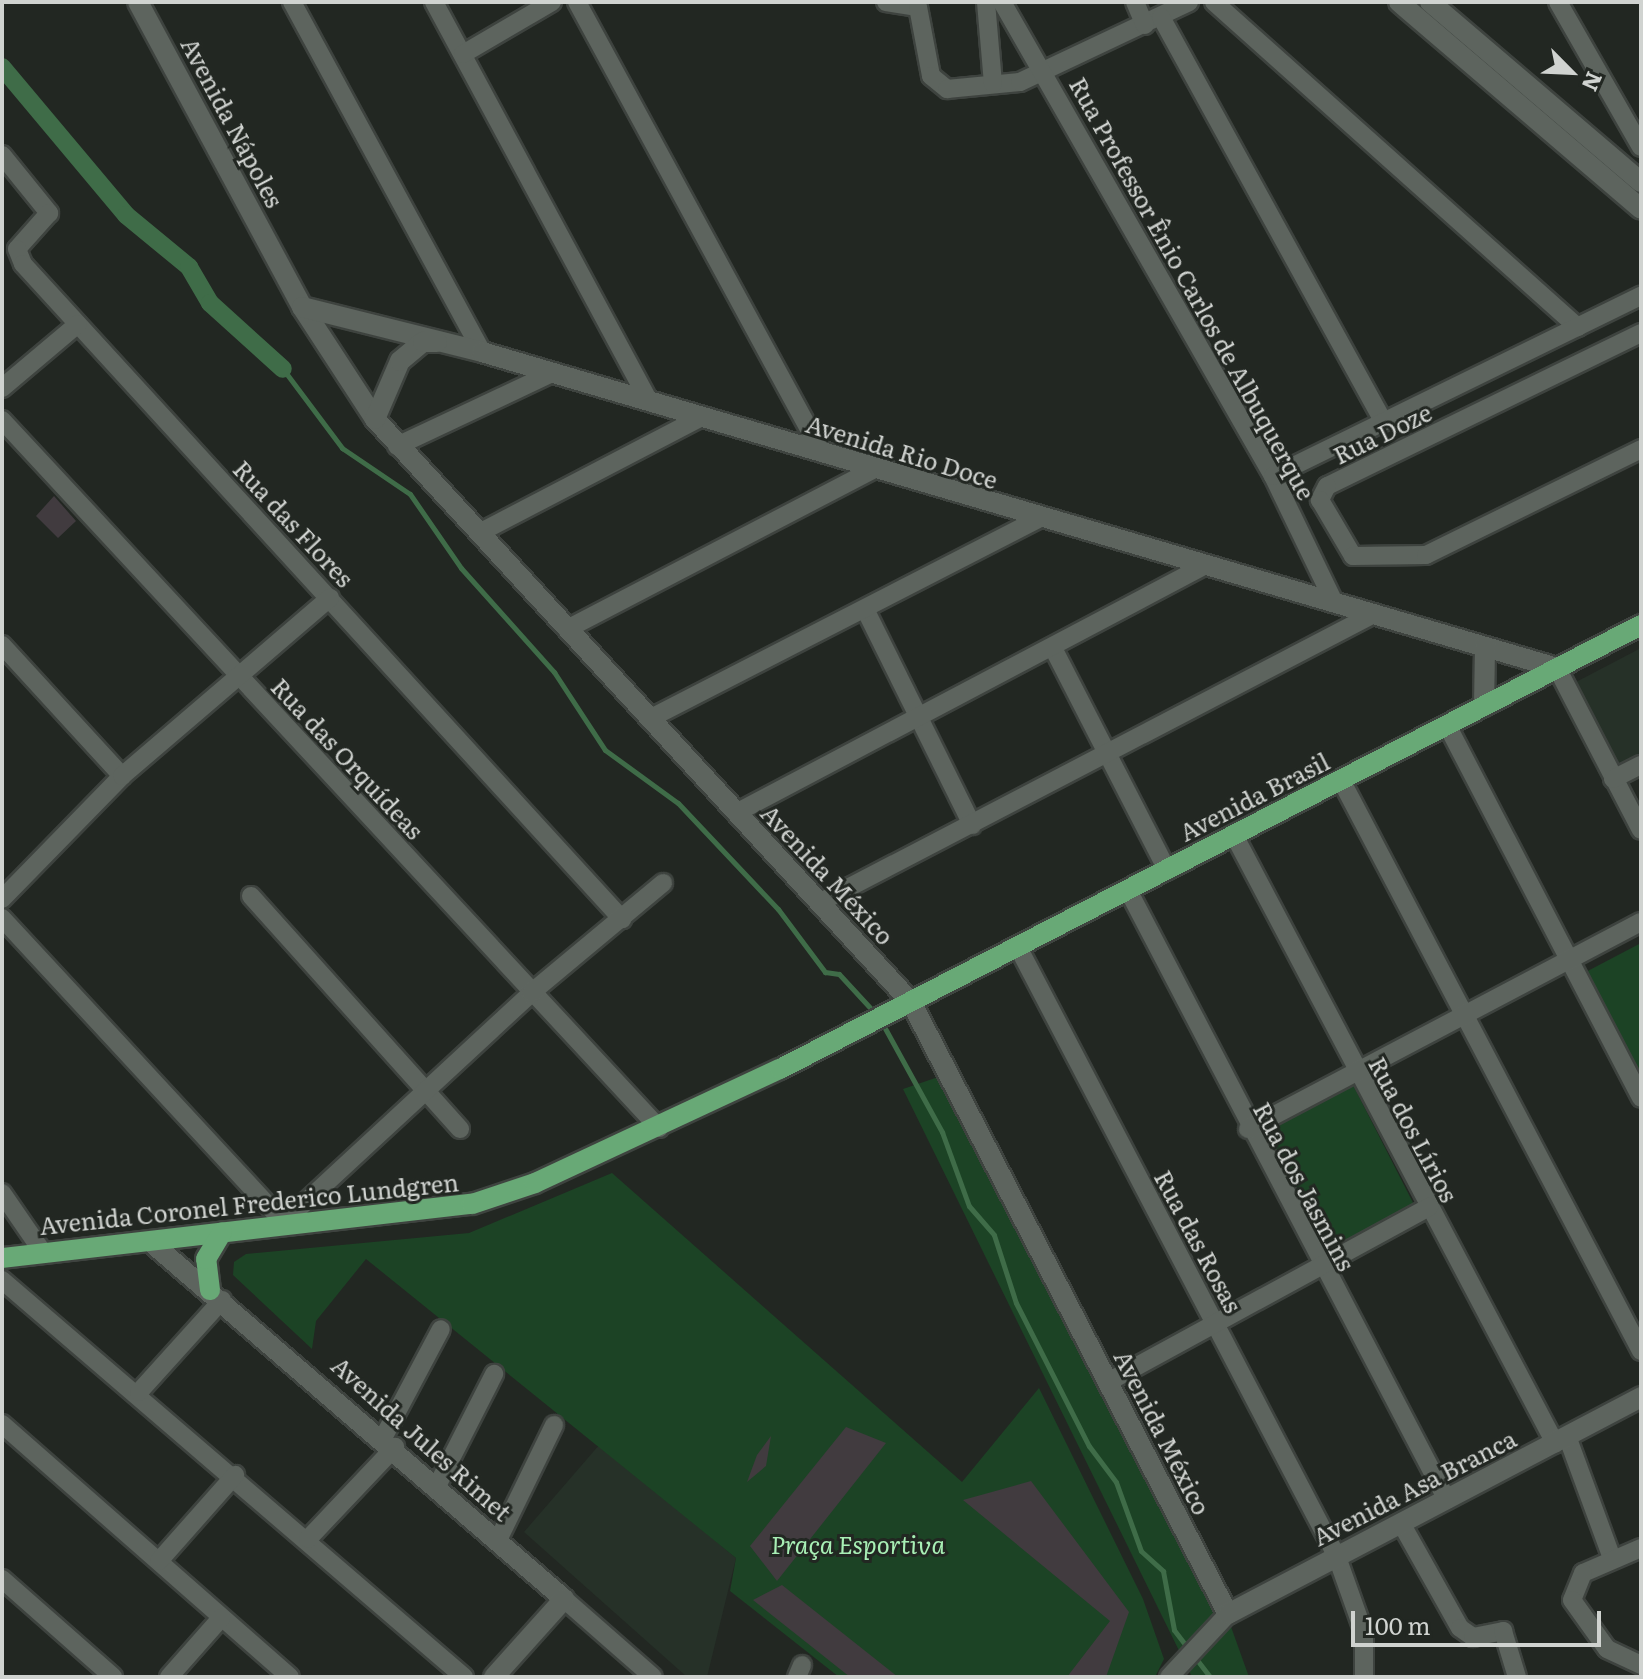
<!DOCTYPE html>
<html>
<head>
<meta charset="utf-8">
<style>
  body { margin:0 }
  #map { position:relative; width:1643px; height:1679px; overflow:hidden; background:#222722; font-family:Literata,serif }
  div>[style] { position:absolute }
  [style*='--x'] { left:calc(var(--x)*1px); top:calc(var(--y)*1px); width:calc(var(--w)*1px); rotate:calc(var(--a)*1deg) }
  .built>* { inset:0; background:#263128 }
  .green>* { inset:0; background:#1c4325; transform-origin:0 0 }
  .stream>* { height:5px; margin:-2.5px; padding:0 2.5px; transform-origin:2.5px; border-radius:2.5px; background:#3f6c48 }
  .canal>* { height:18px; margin:-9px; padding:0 9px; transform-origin:9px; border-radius:9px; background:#3f6c48 }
  .building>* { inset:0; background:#413b3f }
  .roads { filter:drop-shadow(2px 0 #3e433f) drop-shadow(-2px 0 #3e433f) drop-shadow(0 2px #3e433f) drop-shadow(0 -2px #3e433f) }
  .street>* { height:18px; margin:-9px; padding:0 9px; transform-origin:9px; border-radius:9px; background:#5d645e }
  .secondary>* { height:20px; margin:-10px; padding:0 10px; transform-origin:10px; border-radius:10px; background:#5d645e }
  .primary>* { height:20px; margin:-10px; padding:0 10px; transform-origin:10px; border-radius:10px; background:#68a976 }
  span { translate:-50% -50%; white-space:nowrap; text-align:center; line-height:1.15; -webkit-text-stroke:6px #222722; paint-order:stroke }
  .street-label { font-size:24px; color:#d0d3d0 }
  .park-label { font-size:24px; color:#a8efb5; font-style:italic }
  .frame { position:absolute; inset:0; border:4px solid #d0d3d0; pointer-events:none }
  .north { position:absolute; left:1531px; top:32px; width:80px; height:80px; -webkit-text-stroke:6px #222722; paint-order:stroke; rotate:114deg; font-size:22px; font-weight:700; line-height:32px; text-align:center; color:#d0d3d0 }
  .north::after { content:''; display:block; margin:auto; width:28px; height:36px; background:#d0d3d0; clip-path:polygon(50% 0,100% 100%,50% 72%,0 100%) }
  .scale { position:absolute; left:1351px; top:1611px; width:250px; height:36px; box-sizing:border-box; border:4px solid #d0d3d0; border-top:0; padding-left:10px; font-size:24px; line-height:28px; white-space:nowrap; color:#d0d3d0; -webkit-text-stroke:6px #222722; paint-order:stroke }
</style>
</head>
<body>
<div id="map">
  <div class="built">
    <i style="clip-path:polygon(1641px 648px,1641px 756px,1620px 767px,1576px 682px)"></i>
    <i style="clip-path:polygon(600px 1444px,736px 1558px,707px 1677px,687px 1677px,524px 1532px)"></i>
  </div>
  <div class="green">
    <i style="clip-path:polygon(1641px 943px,1641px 1094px,1580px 975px)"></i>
    <i style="clip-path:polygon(947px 1074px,1230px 1624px,1249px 1677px,1192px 1677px,903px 1089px)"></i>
    <i style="left:1353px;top:1085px;width:153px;height:108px;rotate:63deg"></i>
    <i style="clip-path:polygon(612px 1173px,962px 1482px,1039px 1388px,1143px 1599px,1164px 1659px,1155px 1677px,839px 1677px,730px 1591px,736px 1558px,366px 1259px,316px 1321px,312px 1349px,233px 1275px,234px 1262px,246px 1254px,469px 1233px)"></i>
  </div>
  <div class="stream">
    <i style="--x:283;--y:369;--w:99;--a:53.2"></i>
    <i style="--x:342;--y:448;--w:82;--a:34.1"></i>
    <i style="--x:410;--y:494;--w:90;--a:55.4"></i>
    <i style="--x:461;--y:568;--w:140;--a:48.2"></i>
    <i style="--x:554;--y:672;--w:93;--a:56.8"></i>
    <i style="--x:605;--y:750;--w:90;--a:36"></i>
    <i style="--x:678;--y:803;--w:146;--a:46.7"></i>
    <i style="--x:778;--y:909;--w:79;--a:53.3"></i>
    <i style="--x:825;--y:972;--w:14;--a:8"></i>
    <i style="--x:839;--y:974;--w:53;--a:47.3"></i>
    <i style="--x:881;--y:1021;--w:127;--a:61.2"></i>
    <i style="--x:942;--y:1132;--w:79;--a:70"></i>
    <i style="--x:969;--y:1206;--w:38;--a:49"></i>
    <i style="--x:994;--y:1235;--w:71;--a:72.1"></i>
    <i style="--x:1016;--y:1303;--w:161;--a:63"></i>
    <i style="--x:1089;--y:1446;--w:45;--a:53.1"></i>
    <i style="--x:1116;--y:1482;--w:73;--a:70.1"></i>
    <i style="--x:1141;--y:1551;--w:30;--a:42"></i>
    <i style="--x:1163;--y:1571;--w:60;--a:79.4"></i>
    <i style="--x:1174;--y:1630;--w:59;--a:52.5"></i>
  </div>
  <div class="canal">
    <i style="--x:2;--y:67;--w:193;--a:50"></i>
    <i style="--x:126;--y:215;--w:82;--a:39.5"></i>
    <i style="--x:189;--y:267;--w:42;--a:59.7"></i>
    <i style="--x:210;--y:303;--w:98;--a:42.1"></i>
  </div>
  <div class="building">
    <i style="clip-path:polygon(54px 496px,76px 521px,58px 538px,36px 516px)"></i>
    <i style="clip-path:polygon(846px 1427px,886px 1443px,777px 1581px,750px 1546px)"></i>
    <i style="clip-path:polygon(771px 1436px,766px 1466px,747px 1482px,757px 1455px)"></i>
    <i style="clip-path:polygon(1031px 1481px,1129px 1612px,1106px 1677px,1067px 1677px,1110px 1621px,963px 1500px)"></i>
    <i style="clip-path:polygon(782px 1585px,898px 1677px,850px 1677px,753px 1600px)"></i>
  </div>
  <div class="roads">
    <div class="street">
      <i style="--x:292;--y:2;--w:398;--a:61.5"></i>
      <i style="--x:434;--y:2;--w:453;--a:61.7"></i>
      <i style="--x:577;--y:2;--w:513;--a:61.49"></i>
      <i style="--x:886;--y:2;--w:32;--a:9"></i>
      <i style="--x:918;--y:7;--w:70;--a:79.3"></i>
      <i style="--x:931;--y:76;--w:21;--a:39"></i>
      <i style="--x:947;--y:89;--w:73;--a:-5.5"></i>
      <i style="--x:1020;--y:82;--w:187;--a:-25.3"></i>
      <i style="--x:986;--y:2;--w:82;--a:85.1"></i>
      <i style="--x:1002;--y:2;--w:546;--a:60.24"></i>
      <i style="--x:1273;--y:476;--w:140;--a:64.2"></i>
      <i style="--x:1135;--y:2;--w:25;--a:67"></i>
      <i style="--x:1214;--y:2;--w:488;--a:41.8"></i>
      <i style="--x:1558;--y:2;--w:167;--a:60.2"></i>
      <i style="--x:1161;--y:17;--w:461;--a:61.2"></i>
      <i style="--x:463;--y:54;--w:103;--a:-30.3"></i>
      <i style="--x:2;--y:155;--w:75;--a:51"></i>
      <i style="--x:49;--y:213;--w:48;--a:131.6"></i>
      <i style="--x:17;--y:249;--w:16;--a:68"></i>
      <i style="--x:23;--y:264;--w:888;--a:47.56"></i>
      <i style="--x:1641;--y:333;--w:349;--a:154"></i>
      <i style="--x:1327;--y:486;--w:16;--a:117"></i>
      <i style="--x:1320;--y:500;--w:65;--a:59.5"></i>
      <i style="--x:1353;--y:556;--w:73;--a:-0.8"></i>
      <i style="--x:1426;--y:555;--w:240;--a:-26.2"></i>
      <i style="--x:2;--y:388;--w:99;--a:-40.1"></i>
      <i style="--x:2;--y:420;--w:966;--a:47.14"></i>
      <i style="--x:397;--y:446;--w:171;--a:-25.2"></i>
      <i style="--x:1273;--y:476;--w:410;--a:-26.1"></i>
      <i style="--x:479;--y:533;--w:251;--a:-27.5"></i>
      <i style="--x:866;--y:611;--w:239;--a:63.6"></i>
      <i style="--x:567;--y:629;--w:345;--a:-27.5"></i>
      <i style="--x:2;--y:645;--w:178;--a:47.5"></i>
      <i style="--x:1053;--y:648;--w:250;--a:62.8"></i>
      <i style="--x:1557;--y:668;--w:182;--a:62.6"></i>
      <i style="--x:649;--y:719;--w:436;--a:-27.2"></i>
      <i style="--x:1447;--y:725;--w:420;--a:62.5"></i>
      <i style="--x:1613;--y:779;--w:31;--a:-27"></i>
      <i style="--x:1341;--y:780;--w:645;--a:62.28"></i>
      <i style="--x:736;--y:813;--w:525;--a:-27.83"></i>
      <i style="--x:1234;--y:835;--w:688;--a:62.17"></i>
      <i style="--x:1128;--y:890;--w:688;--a:62.39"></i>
      <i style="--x:251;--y:896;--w:313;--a:48.1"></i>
      <i style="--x:2;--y:899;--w:172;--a:-45.7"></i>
      <i style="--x:122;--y:776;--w:274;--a:-40.6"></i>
      <i style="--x:819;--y:903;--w:626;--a:-27.51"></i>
      <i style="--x:2;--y:918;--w:415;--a:47.2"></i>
      <i style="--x:284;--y:1222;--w:337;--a:-42.8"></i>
      <i style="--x:531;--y:993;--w:172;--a:-39.8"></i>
      <i style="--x:1018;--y:947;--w:688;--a:62.39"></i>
      <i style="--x:1337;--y:1557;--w:81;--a:70.4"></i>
      <i style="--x:1364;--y:1633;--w:44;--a:90"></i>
      <i style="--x:1248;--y:1129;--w:444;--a:-27.8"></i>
      <i style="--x:2;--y:1193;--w:70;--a:55.4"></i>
      <i style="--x:2;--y:1280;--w:609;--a:40.67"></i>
      <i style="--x:1108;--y:1382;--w:366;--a:-28.6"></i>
      <i style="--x:139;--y:1392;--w:124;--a:-47.9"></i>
      <i style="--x:2;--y:1424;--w:383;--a:41.3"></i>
      <i style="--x:1567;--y:1436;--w:130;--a:69.8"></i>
      <i style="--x:383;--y:1438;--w:123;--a:-62"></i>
      <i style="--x:437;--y:1486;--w:126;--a:-63"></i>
      <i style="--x:1401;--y:1523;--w:120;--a:60.7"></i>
      <i style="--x:1460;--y:1628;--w:16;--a:35"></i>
      <i style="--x:1473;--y:1637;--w:31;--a:-11"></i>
      <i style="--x:1503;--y:1631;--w:48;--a:73.1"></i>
      <i style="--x:308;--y:1539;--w:127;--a:-46.6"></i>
      <i style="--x:498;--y:1540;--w:128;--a:-64"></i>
      <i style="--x:1641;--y:1548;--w:63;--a:156.7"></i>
      <i style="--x:1583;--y:1573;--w:29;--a:112"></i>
      <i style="--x:1572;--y:1600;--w:60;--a:54.5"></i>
      <i style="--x:1607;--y:1649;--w:38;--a:25"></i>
      <i style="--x:159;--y:1561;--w:115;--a:-48.5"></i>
      <i style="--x:2;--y:1579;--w:148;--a:41.4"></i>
      <i style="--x:564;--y:1599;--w:118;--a:41.2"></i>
      <i style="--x:169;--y:1677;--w:79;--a:-48.6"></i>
      <i style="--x:797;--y:1677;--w:13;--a:-67"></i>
      <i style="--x:1169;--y:1677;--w:86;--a:-46.9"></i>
    </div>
    <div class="secondary">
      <i style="--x:138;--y:2;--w:346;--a:61.7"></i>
      <i style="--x:302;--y:307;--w:134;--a:56.9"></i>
      <i style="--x:375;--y:419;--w:792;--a:47.41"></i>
      <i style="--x:911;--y:1002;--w:689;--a:62.62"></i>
      <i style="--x:1228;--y:1614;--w:467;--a:-27.7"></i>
      <i style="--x:1399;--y:2;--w:318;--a:40.5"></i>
      <i style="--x:1430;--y:2;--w:277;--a:40.5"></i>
      <i style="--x:302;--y:307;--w:186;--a:14"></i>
      <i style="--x:482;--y:352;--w:1120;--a:16.38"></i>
      <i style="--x:375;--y:419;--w:63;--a:-66.7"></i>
      <i style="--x:400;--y:361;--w:30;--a:-40"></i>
      <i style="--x:423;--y:342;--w:14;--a:0"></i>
      <i style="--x:1484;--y:706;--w:59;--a:-89"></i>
      <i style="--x:152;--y:1243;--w:544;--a:40.83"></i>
      <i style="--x:564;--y:1599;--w:105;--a:131.9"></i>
    </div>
    <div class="primary">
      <i style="--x:2;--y:1258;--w:473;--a:-6.6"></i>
      <i style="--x:472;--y:1204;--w:66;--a:-18.4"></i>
      <i style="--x:535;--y:1183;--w:270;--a:-25"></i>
      <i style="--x:780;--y:1069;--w:969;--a:-27.28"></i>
      <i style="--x:210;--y:1290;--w:31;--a:-97"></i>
      <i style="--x:206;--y:1259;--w:31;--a:-59"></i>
    </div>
  </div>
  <div class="street-label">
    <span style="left:233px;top:122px;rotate:62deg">Avenida Nápoles</span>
    <span style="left:1193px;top:288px;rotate:61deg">Rua Professor Ênio Carlos de Albuquerque</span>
    <span style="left:1382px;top:433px;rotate:-26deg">Rua Doze</span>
    <span style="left:902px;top:451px;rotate:17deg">Avenida Rio Doce</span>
    <span style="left:294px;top:523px;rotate:47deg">Rua das Flores</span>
    <span style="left:348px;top:758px;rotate:47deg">Rua das Orquídeas</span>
    <span style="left:1254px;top:796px;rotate:-27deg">Avenida Brasil</span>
    <span style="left:828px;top:874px;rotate:47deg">Avenida México</span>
    <span style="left:1414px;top:1129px;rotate:62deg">Rua dos Lírios</span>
    <span style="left:1305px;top:1186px;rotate:62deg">Rua dos Jasmins</span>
    <span style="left:249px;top:1203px;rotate:-6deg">Avenida Coronel Frederico Lundgren</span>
    <span style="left:1199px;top:1241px;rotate:62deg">Rua das Rosas</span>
    <span style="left:1163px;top:1432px;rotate:63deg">Avenida México</span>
    <span style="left:422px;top:1438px;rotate:42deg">Avenida Jules Rimet</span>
    <span style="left:1414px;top:1487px;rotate:-27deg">Avenida Asa Branca</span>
  </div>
  <div class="park-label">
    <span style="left:858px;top:1544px">Praça Esportiva</span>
  </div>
  <div class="frame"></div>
  <div class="north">N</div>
  <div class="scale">100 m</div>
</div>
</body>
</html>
